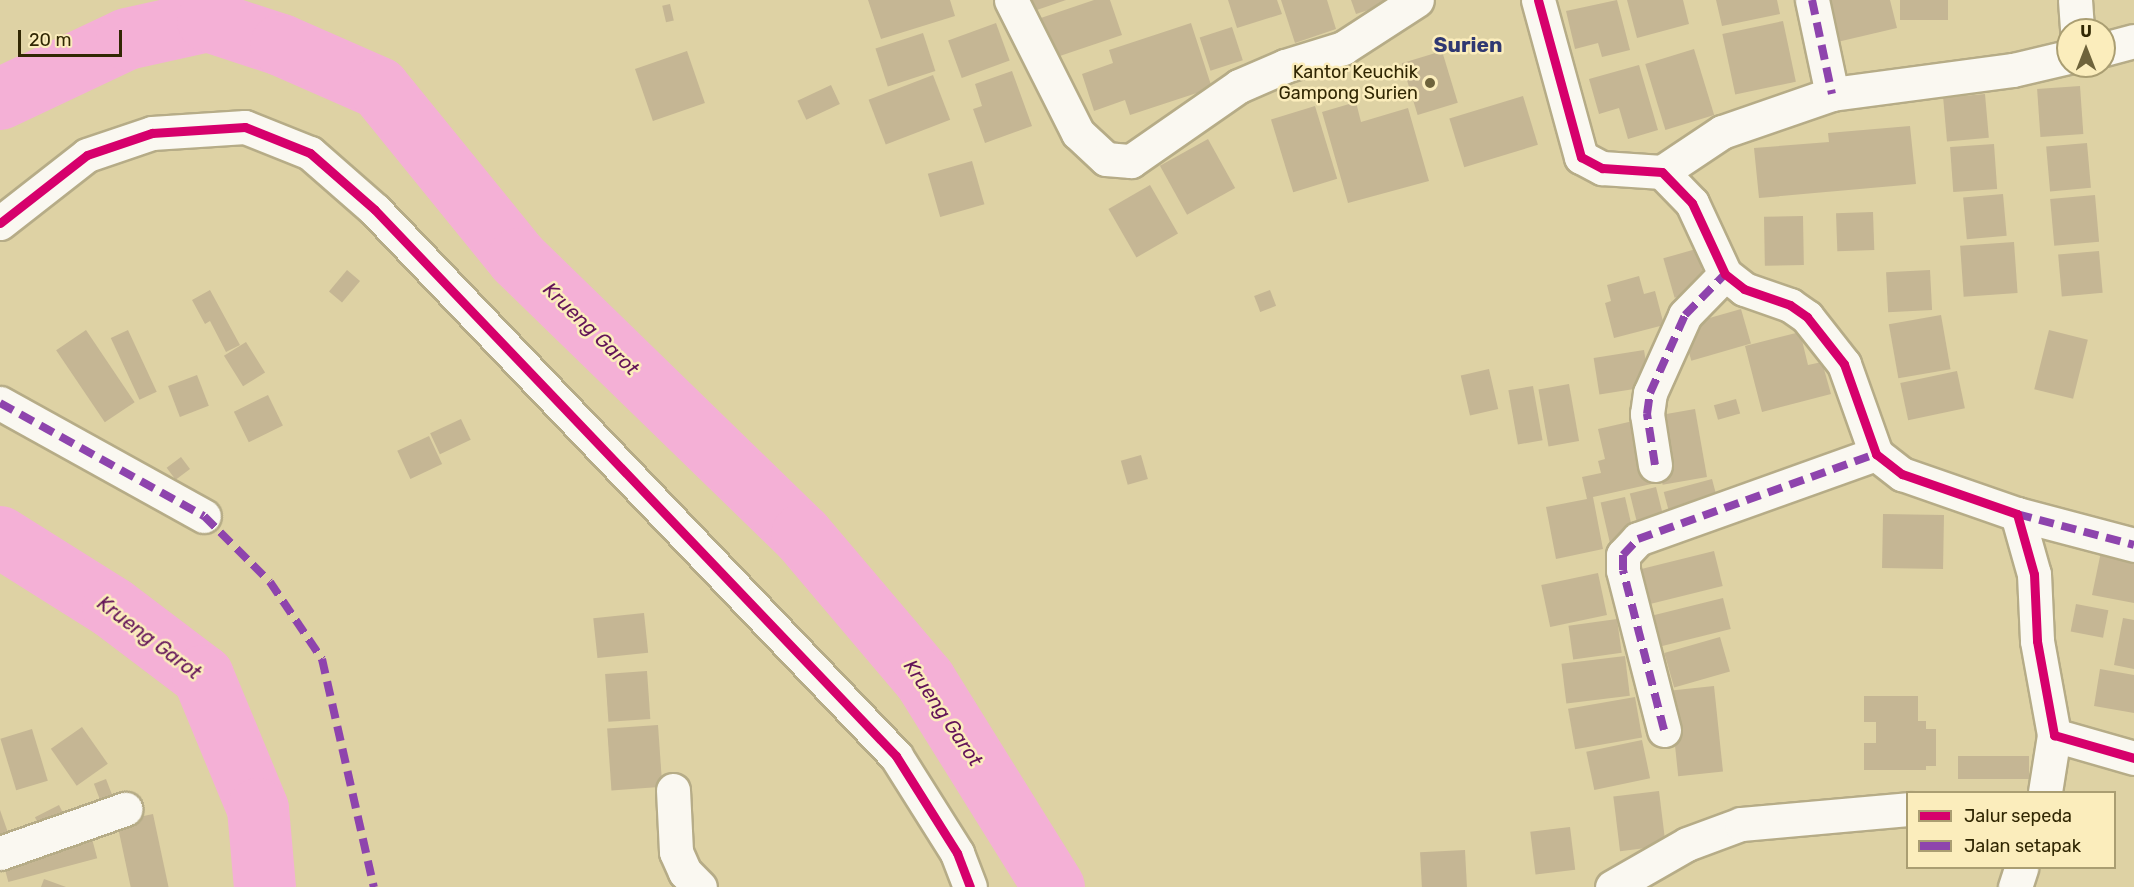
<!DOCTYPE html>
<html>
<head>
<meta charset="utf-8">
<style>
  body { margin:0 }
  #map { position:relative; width:2134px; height:887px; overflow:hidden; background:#ded2a4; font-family:Rubik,sans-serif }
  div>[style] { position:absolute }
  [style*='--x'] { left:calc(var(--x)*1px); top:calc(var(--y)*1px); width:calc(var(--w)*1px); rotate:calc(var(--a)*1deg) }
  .river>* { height:62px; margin:-31px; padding:0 31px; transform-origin:31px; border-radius:31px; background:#f4b0d6 }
  .building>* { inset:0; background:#c5b694; transform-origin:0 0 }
  .roads { filter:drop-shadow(2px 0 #b6ac87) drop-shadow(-2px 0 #b6ac87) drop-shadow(0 2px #b6ac87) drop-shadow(0 -2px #b6ac87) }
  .minor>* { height:33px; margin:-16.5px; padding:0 16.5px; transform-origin:16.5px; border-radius:16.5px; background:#faf8f1 }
  .quiet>* { height:8px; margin-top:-4px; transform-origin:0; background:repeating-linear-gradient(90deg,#8e44ad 0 15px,transparent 0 23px) }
  .cycleway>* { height:9px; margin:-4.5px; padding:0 4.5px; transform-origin:4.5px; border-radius:4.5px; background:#d6006c }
  .dots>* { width:16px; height:16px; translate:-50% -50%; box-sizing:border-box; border:3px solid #fbedbc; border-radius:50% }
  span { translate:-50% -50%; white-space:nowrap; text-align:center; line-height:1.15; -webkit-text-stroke:5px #fbedbc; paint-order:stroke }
  .poi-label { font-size:18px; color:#312703 }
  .right { translate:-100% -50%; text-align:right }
  .water-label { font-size:20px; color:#631358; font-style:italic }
  .quarter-label { font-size:21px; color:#2f3872; font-weight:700 }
  .legend { position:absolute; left:1906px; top:791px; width:210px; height:78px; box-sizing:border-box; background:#fbedbc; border:2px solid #aa9e72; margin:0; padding:8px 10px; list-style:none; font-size:18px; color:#312703 }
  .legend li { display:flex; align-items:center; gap:12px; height:30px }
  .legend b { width:30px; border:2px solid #aa9e72 }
  .north { position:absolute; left:2056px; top:18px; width:60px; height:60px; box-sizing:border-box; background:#fbedbc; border:2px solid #aa9e72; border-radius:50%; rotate:0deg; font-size:16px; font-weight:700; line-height:24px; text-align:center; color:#312703 }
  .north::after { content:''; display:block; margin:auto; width:21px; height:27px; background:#6e633b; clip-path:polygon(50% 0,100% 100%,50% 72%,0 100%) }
  .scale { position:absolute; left:18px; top:30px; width:104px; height:27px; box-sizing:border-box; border:3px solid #312703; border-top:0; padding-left:8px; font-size:18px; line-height:21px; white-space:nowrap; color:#312703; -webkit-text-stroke:4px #fbedbc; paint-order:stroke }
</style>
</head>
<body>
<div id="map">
  <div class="river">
    <i style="--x:0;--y:99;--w:140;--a:-25.3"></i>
    <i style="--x:127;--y:39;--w:83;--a:-12.5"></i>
    <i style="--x:208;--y:21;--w:77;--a:18.2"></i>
    <i style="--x:281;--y:45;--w:107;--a:23.7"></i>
    <i style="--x:379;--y:88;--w:220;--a:50.9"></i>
    <i style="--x:518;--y:259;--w:396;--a:44.2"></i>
    <i style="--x:802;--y:535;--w:190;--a:49.7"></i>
    <i style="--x:925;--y:680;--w:244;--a:58.1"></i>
    <i style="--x:0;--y:537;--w:133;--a:32.1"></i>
    <i style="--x:113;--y:608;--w:113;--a:37.1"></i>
    <i style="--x:203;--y:676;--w:144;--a:67.5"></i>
    <i style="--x:258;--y:809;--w:78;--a:84.9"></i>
  </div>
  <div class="building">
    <i style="clip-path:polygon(868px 0,950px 0,955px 16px,881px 39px)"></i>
    <i style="clip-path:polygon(1031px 0,1066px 0,1034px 11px)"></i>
    <i style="clip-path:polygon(1094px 0,1110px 0,1122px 35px,1045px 61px,1032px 21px)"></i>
    <i style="clip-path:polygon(1228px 0,1277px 0,1282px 14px,1237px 28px)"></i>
    <i style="clip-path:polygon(1281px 0,1327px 0,1336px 29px,1295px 43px)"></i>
    <i style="clip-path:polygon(1351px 0,1392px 0,1393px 2px,1356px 14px)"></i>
    <i style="clip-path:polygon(1617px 0,1630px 50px,1602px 57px,1598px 43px,1575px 49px,1566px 11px)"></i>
    <i style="clip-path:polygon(1627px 0,1683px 0,1689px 24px,1637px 38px)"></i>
    <i style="clip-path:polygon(1716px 0,1777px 0,1780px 14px,1722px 26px)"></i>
    <i style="clip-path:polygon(1823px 0,1890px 0,1897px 28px,1833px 43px)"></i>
    <i style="left:1900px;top:0;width:48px;height:20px"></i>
    <i style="left:670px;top:4px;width:17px;height:8px;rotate:77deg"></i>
    <i style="left:1783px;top:21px;width:62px;height:62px;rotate:78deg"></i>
    <i style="left:996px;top:23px;width:40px;height:51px;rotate:70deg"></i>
    <i style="clip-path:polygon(1191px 23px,1212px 88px,1130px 115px,1125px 100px,1094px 111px,1082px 74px,1113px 63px,1109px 50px)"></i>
    <i style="left:1232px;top:27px;width:35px;height:34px;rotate:72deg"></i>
    <i style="left:923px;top:33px;width:40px;height:50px;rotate:72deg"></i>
    <i style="left:1694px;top:49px;width:69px;height:51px;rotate:73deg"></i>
    <i style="left:687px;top:51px;width:55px;height:55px;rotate:71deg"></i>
    <i style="left:1442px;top:51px;width:54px;height:42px;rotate:73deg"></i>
    <i style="clip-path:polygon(1639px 65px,1658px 130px,1628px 139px,1619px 108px,1599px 114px,1589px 79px)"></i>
    <i style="clip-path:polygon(1012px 71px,1032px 126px,985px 143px,973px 109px,982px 106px,975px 84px)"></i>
    <i style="left:933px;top:75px;width:48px;height:69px;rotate:69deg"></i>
    <i style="left:831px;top:85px;width:21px;height:37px;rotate:65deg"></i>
    <i style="left:2080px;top:86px;width:48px;height:43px;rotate:86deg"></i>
    <i style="left:1985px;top:94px;width:44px;height:42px;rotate:85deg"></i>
    <i style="left:1523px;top:96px;width:51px;height:77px;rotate:73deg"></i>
    <i style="clip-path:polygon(1356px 102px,1361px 122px,1408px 108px,1429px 181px,1348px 203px,1322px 112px)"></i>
    <i style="left:1315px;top:106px;width:76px;height:46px;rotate:73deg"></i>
    <i style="clip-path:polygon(1910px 126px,1916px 184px,1759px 198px,1754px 148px,1829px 142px,1828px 133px)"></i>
    <i style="left:1208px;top:139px;width:56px;height:55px;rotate:61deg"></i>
    <i style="left:2087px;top:143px;width:45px;height:41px;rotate:85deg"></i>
    <i style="left:1994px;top:144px;width:45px;height:44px;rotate:86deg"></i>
    <i style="left:972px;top:161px;width:45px;height:46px;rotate:74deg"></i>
    <i style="left:1150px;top:185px;width:56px;height:48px;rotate:60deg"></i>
    <i style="left:2003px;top:194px;width:42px;height:40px;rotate:85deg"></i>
    <i style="left:2095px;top:195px;width:47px;height:45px;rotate:85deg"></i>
    <i style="left:1873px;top:212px;width:38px;height:37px;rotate:88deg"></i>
    <i style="left:1803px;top:216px;width:49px;height:39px;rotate:89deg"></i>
    <i style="left:2014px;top:242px;width:51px;height:54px;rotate:86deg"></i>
    <i style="left:1696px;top:249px;width:41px;height:34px;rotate:74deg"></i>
    <i style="left:2099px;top:251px;width:42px;height:41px;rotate:85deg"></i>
    <i style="left:347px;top:270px;width:17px;height:28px;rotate:40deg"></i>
    <i style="left:1930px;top:270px;width:40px;height:44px;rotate:87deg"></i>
    <i style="clip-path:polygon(1639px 276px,1644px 294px,1655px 291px,1664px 325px,1614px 338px,1605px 303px,1611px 301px,1607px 285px)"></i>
    <i style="clip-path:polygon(210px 290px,240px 345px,226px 352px,210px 321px,205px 324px,192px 300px)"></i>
    <i style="left:1270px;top:290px;width:17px;height:17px;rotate:69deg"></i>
    <i style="left:1741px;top:309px;width:36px;height:62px;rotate:74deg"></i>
    <i style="left:1941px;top:315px;width:55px;height:53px;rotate:80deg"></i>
    <i style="left:86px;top:330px;width:87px;height:36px;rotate:56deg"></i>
    <i style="left:128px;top:330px;width:68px;height:19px;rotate:65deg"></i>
    <i style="left:2049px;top:330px;width:40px;height:61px;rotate:14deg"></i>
    <i style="clip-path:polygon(1800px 332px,1808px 365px,1822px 362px,1831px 394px,1762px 412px,1745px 346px)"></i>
    <i style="left:246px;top:342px;width:36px;height:26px;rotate:58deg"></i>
    <i style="left:1644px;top:350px;width:37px;height:51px;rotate:81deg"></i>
    <i style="left:1489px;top:369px;width:41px;height:29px;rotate:77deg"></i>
    <i style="left:1957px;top:371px;width:38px;height:58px;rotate:78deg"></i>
    <i style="left:197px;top:375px;width:33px;height:31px;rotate:69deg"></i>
    <i style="left:1569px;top:384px;width:58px;height:31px;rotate:80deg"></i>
    <i style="left:1533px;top:386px;width:55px;height:25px;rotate:80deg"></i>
    <i style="left:268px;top:395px;width:34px;height:38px;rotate:64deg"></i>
    <i style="left:1736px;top:399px;width:15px;height:23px;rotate:74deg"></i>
    <i style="left:1695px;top:409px;width:69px;height:45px;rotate:80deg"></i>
    <i style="left:461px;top:419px;width:23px;height:34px;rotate:65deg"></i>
    <i style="clip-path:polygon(1642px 419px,1656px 483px,1593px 497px,1603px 549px,1556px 559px,1546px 507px,1587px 499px,1582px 477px,1601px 473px,1598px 461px,1605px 459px,1598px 429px)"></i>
    <i style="left:429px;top:436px;width:31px;height:35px;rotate:65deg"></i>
    <i style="left:1141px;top:455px;width:25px;height:21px;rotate:74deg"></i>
    <i style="left:181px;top:457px;width:15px;height:18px;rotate:53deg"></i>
    <i style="left:1712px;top:479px;width:30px;height:50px;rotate:75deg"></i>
    <i style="left:1656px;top:487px;width:42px;height:27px;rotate:76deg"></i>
    <i style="left:1625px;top:497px;width:44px;height:25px;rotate:77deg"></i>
    <i style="left:1883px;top:514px;width:61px;height:54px;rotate:1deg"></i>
    <i style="clip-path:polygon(2102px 547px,2134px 553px,2134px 603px,2092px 595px)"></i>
    <i style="left:1714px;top:551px;width:36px;height:79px;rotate:76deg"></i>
    <i style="left:1598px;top:573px;width:43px;height:58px;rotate:78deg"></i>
    <i style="left:1723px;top:598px;width:32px;height:84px;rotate:76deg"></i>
    <i style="left:2076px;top:604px;width:33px;height:28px;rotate:11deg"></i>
    <i style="left:644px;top:613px;width:40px;height:51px;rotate:84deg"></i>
    <i style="clip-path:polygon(2123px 618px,2134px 620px,2134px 669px,2114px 665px)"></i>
    <i style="left:1617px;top:619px;width:34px;height:49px;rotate:82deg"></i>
    <i style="left:1720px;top:637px;width:36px;height:58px;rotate:74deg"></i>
    <i style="left:1625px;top:656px;width:40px;height:64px;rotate:83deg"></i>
    <i style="clip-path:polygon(2100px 669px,2134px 675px,2134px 713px,2094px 706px)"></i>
    <i style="left:647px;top:671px;width:48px;height:42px;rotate:86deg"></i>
    <i style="left:1714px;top:686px;width:86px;height:45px;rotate:84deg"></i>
    <i style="clip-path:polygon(1864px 696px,1918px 696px,1918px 721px,1926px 721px,1926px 729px,1936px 729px,1936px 766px,1926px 766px,1926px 770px,1864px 770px,1864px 743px,1876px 743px,1876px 722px,1864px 722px)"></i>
    <i style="left:1635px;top:697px;width:41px;height:68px;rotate:80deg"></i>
    <i style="left:658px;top:725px;width:62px;height:51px;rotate:86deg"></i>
    <i style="left:82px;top:727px;width:45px;height:38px;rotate:55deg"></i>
    <i style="left:32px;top:729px;width:54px;height:33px;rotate:73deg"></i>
    <i style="left:1642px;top:740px;width:39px;height:57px;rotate:78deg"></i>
    <i style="left:1958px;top:756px;width:71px;height:23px"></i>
    <i style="left:106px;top:779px;width:19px;height:13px;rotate:69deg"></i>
    <i style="left:1659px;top:791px;width:55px;height:46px;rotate:83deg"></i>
    <i style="left:59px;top:805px;width:18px;height:27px;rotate:63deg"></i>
    <i style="clip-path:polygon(0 810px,11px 841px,0 845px)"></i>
    <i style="left:153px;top:814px;width:75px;height:37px;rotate:78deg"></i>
    <i style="left:1570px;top:827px;width:43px;height:40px;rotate:83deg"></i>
    <i style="left:91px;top:835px;width:24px;height:92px;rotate:75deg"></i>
    <i style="left:1465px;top:850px;width:37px;height:45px;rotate:87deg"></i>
    <i style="clip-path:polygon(44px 879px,66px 887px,41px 887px)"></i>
  </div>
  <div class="roads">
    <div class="minor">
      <i style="--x:1011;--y:0;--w:149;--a:63.3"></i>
      <i style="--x:1078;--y:133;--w:38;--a:43"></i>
      <i style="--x:1106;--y:159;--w:25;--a:5"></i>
      <i style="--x:1131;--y:161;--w:131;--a:-34.8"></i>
      <i style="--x:1239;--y:86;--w:50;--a:-23.5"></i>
      <i style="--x:1285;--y:66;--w:61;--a:-17.2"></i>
      <i style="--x:1343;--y:48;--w:88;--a:-33"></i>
      <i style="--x:1538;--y:0;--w:163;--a:74.7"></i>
      <i style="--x:1581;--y:157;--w:24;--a:28"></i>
      <i style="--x:1602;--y:168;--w:60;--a:3.8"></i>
      <i style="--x:1662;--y:172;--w:43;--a:45.9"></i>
      <i style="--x:1692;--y:203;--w:78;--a:65.1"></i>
      <i style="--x:1725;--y:274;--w:24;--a:38"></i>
      <i style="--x:1744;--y:289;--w:49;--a:19.2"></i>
      <i style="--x:1790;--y:305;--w:21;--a:35"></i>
      <i style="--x:1807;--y:317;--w:60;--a:51.8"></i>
      <i style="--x:1844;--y:364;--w:96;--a:70.4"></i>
      <i style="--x:1876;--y:454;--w:33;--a:38"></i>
      <i style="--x:1902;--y:474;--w:122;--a:19.2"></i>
      <i style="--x:2017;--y:514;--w:62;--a:74.2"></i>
      <i style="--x:2034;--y:574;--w:67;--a:87.4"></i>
      <i style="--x:2037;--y:641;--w:96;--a:79.7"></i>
      <i style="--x:2054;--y:735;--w:83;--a:16"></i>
      <i style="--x:1812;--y:0;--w:96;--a:78"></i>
      <i style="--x:2075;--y:0;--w:30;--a:86"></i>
      <i style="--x:2104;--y:49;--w:31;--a:-15"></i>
      <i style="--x:1662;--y:172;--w:72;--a:-33.7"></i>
      <i style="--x:1722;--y:132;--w:116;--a:-19.1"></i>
      <i style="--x:1832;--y:94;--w:183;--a:-7.6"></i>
      <i style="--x:2013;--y:70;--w:57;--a:-13.3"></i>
      <i style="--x:0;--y:223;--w:110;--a:-38"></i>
      <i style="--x:87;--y:155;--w:69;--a:-18.7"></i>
      <i style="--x:152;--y:133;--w:93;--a:-3.7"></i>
      <i style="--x:245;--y:127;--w:70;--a:21.8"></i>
      <i style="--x:310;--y:153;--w:86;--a:41.2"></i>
      <i style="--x:375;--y:210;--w:755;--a:46.34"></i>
      <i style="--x:896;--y:756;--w:115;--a:57.8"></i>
      <i style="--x:957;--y:853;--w:36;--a:69"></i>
      <i style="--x:0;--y:403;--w:233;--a:29"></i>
      <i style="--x:1655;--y:465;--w:52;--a:-98.9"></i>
      <i style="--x:1647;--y:414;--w:21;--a:-82"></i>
      <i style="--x:1650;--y:393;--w:85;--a:-65.8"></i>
      <i style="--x:1685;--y:315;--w:57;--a:-45.7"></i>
      <i style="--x:2017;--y:514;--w:121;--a:14.8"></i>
      <i style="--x:1664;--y:730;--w:165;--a:-104.4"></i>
      <i style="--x:1623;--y:570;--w:15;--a:-90"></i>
      <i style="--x:1623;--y:555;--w:22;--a:-47"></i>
      <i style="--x:1638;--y:539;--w:253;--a:-19.7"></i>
      <i style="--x:673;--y:790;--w:62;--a:87.2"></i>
      <i style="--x:676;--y:852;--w:22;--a:66"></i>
      <i style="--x:685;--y:872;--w:21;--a:45"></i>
      <i style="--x:2045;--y:792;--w:58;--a:-81"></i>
      <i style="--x:0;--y:853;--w:133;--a:-19.4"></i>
      <i style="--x:1612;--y:887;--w:86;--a:-29.8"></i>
      <i style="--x:1687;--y:844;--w:58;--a:-20.3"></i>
      <i style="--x:1741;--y:824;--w:168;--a:-5.1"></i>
      <i style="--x:2015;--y:887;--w:20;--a:-72"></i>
    </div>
  </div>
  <div class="quiet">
    <i style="--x:1812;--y:0;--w:96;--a:78"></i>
    <i style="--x:0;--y:403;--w:233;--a:29"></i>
    <i style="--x:204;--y:516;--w:93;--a:45"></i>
    <i style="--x:270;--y:582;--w:93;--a:56"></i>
    <i style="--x:322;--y:659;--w:234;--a:77.2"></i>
    <i style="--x:1655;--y:465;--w:52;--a:-98.9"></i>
    <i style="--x:1647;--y:414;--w:21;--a:-82"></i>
    <i style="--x:1650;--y:393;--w:85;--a:-65.8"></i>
    <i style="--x:1685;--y:315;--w:57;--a:-45.7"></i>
    <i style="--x:2017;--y:514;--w:121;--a:14.8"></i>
    <i style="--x:1664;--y:730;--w:165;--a:-104.4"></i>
    <i style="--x:1623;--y:570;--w:15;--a:-90"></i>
    <i style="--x:1623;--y:555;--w:22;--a:-47"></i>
    <i style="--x:1638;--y:539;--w:253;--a:-19.7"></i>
  </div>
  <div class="cycleway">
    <i style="--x:1538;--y:0;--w:163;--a:74.7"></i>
    <i style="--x:1581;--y:157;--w:24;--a:28"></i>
    <i style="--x:1602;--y:168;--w:60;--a:3.8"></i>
    <i style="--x:1662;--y:172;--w:43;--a:45.9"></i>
    <i style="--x:1692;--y:203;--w:78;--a:65.1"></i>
    <i style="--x:1725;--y:274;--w:24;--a:38"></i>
    <i style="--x:1744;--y:289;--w:49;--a:19.2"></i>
    <i style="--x:1790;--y:305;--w:21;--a:35"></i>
    <i style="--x:1807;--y:317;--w:60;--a:51.8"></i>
    <i style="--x:1844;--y:364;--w:96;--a:70.4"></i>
    <i style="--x:1876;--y:454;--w:33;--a:38"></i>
    <i style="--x:1902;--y:474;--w:122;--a:19.2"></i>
    <i style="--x:2017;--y:514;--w:62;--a:74.2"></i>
    <i style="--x:2034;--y:574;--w:67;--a:87.4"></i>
    <i style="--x:2037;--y:641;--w:96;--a:79.7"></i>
    <i style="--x:2054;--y:735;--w:83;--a:16"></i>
    <i style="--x:0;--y:223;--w:110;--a:-38"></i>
    <i style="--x:87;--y:155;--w:69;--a:-18.7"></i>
    <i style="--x:152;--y:133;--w:93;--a:-3.7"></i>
    <i style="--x:245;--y:127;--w:70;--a:21.8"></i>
    <i style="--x:310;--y:153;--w:86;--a:41.2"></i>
    <i style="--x:375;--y:210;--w:755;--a:46.34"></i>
    <i style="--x:896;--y:756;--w:115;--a:57.8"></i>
    <i style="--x:957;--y:853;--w:36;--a:69"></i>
  </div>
  <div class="dots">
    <i style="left:1430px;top:83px;background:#6e633b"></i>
  </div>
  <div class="poi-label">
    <span class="right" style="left:1418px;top:83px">Kantor Keuchik<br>Gampong Surien</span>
  </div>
  <div class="water-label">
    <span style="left:591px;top:329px;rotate:44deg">Krueng Garot</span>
    <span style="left:149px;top:638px;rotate:37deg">Krueng Garot</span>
    <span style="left:943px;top:713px;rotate:56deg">Krueng Garot</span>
  </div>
  <div class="quarter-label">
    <span style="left:1468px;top:45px">Surien</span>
  </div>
  <ul class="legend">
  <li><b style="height:8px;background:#d6006c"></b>Jalur sepeda</li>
  <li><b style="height:8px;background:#8e44ad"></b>Jalan setapak</li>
  </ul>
  <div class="north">U</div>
  <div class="scale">20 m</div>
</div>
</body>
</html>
